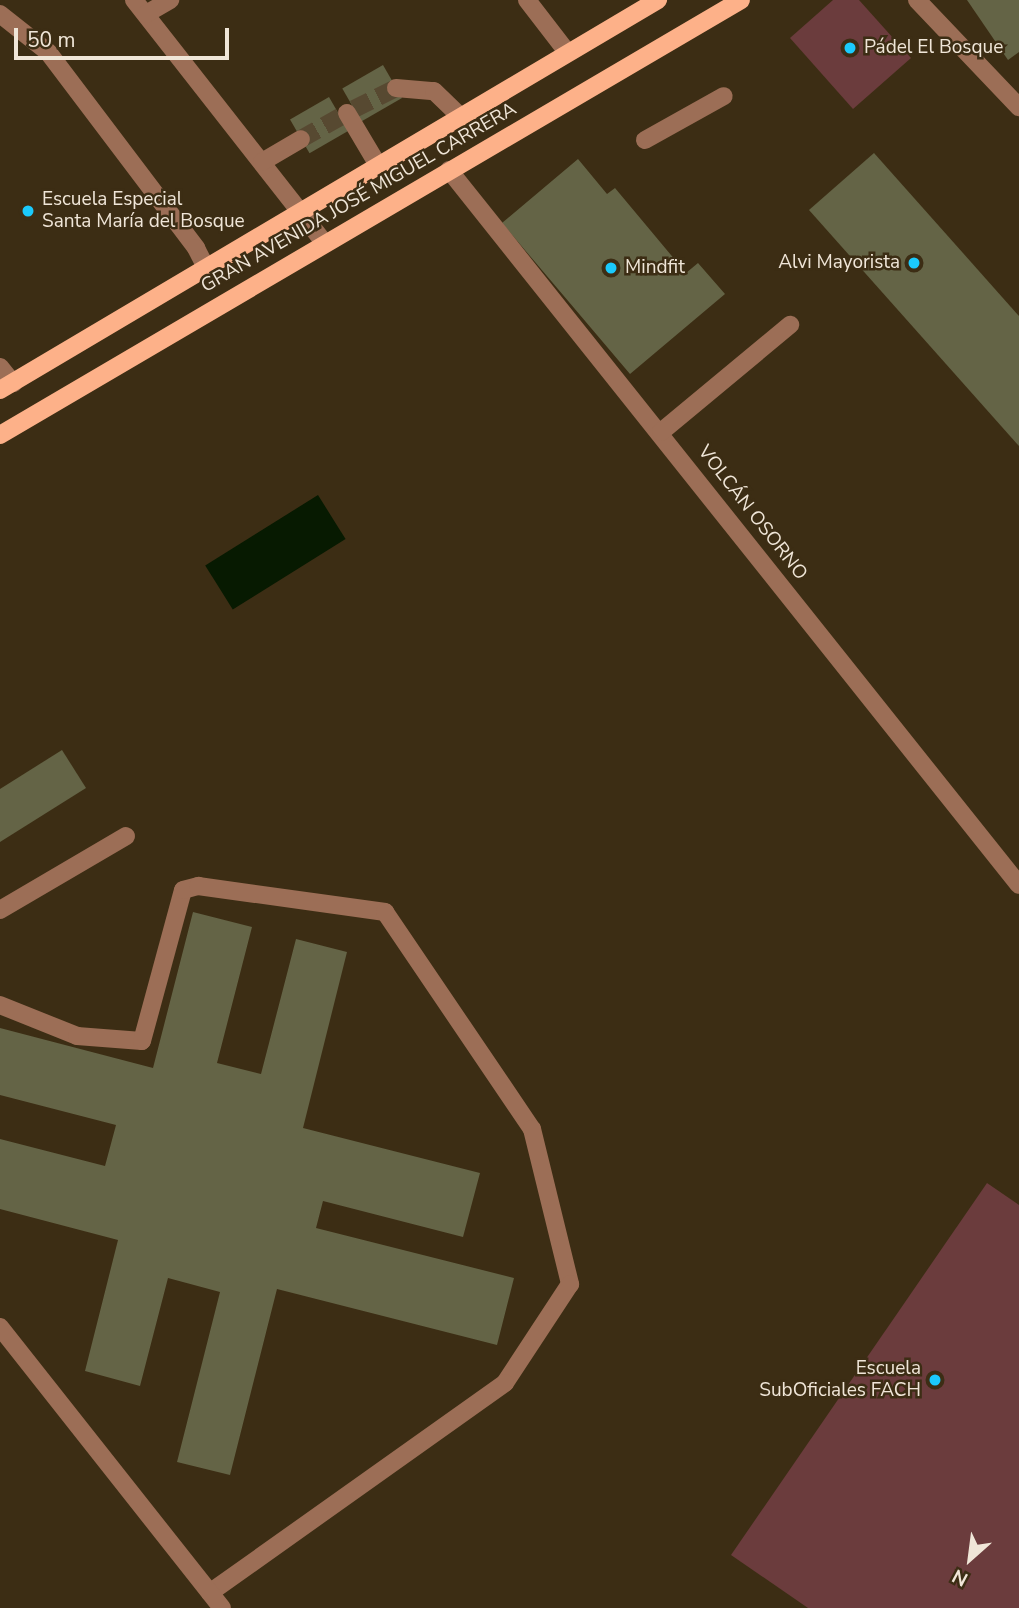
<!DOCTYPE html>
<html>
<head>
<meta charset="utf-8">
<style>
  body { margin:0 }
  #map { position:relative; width:1019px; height:1608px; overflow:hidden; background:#3c2d14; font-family:"Nunito Sans",sans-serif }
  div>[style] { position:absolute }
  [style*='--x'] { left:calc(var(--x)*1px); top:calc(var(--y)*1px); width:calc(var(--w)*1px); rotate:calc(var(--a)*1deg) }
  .green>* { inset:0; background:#6b3c3d }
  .water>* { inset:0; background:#071a01; transform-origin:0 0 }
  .building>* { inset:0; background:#646446; transform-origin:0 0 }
  .minor-tunnel>* { height:18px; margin-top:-9px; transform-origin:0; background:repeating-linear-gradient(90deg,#574931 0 18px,transparent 0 27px) }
  .minor>* { height:18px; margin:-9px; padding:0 9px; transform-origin:9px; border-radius:9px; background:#9c6e56 }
  .major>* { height:18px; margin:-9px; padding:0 9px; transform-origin:9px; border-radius:9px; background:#fdb189 }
  .dots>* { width:19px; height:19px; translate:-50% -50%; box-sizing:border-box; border:4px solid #3c2d14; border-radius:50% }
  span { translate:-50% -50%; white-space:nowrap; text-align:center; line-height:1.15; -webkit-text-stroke:5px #3c2d14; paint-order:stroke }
  .poi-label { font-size:19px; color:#f0e6d8 }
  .left { translate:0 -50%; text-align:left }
  .right { translate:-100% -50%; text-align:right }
  .street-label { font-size:19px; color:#f0e6d8 }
  .north { position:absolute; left:935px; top:1524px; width:70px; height:70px; -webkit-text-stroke:5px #3c2d14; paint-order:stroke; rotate:208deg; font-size:19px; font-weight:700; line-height:28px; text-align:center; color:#f0e6d8 }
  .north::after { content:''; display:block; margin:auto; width:24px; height:32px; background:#f0e6d8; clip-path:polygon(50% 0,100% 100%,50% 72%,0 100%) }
  .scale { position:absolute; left:14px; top:28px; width:215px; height:32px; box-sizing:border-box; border:4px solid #f0e6d8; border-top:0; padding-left:9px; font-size:21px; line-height:24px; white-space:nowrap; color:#f0e6d8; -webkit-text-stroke:5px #3c2d14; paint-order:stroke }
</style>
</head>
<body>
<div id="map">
  <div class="green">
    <i style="clip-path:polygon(833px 0,859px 0,911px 58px,853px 109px,790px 38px)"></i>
    <i style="clip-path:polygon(987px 1183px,1019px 1205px,1019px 1608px,808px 1608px,731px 1555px)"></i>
  </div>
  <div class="water">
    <i style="left:318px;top:495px;width:52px;height:133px;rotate:58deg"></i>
  </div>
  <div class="building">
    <i style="clip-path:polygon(967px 0,1019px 0,1019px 52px,1008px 60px)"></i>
    <i style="left:383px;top:65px;width:38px;height:47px;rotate:60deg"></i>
    <i style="left:329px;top:97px;width:39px;height:45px;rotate:60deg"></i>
    <i style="clip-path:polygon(874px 153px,1019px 316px,1019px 446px,809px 210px)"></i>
    <i style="clip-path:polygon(578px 159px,607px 194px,615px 188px,686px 273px,698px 263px,725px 294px,630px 374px,502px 223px)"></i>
    <i style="clip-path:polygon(62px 750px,86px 788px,0 842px,0 789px)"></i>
    <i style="clip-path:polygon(193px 912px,252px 927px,217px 1063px,261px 1074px,296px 939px,347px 952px,303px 1128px,480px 1173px,463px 1237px,323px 1201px,316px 1228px,514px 1278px,497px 1345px,277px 1289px,230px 1475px,177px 1462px,220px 1292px,168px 1278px,140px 1386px,85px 1371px,118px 1240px,0 1209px,0 1139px,105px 1166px,116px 1125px,0 1095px,0 1028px,153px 1068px)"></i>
  </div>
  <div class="minor-tunnel">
    <i style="--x:354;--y:109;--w:47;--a:-26.6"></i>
    <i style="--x:301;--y:139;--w:45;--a:-29.4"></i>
  </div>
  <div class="minor">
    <i style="--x:134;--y:0;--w:308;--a:51.9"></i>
    <i style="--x:527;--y:0;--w:66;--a:52.4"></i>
    <i style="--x:917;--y:0;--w:148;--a:46.4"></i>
    <i style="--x:0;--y:14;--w:61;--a:38.4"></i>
    <i style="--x:48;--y:52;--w:246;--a:52.9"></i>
    <i style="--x:196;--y:248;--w:25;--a:63"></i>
    <i style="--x:146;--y:14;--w:28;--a:-30"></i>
    <i style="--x:396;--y:88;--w:38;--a:5"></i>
    <i style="--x:434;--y:91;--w:37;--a:44"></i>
    <i style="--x:347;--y:113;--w:63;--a:59.3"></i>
    <i style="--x:645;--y:140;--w:90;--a:-29.1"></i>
    <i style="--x:262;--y:162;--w:45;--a:-30.5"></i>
    <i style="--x:449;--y:170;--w:914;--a:51.44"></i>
    <i style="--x:0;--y:367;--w:21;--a:51"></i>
    <i style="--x:661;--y:432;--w:168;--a:-39.7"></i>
    <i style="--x:0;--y:910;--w:146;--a:-30.4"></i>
    <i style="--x:0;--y:1005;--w:83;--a:21.9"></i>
    <i style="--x:77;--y:1036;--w:65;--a:4.4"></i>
    <i style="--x:142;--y:1041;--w:156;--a:-74.8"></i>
    <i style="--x:183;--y:890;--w:16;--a:-15"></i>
    <i style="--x:198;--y:886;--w:189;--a:7.9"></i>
    <i style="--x:385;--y:912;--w:262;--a:55.9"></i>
    <i style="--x:532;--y:1129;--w:160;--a:76.2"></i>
    <i style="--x:570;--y:1284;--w:118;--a:123.3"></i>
    <i style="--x:505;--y:1383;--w:362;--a:144.6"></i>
    <i style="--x:0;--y:1327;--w:358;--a:51.7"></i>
  </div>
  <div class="major">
    <i style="--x:0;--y:390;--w:765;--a:-30.66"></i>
    <i style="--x:0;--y:435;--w:859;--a:-30.41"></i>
  </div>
  <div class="dots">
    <i style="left:850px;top:48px;background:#1bcafc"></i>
    <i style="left:28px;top:211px;background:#1bcafc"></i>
    <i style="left:914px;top:263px;background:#1bcafc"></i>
    <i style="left:611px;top:268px;background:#1bcafc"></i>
    <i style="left:935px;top:1380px;background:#1bcafc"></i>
  </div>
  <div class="poi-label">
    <span class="left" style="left:864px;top:48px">Pádel El Bosque</span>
    <span class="left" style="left:42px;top:211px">Escuela Especial<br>Santa María del Bosque</span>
    <span class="right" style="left:900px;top:263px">Alvi Mayorista</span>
    <span class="left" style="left:625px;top:268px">Mindfit</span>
    <span class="right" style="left:921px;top:1380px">Escuela<br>SubOficiales FACH</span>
  </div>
  <div class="street-label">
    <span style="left:359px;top:198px;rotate:-30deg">GRAN AVENIDA JOSÉ MIGUEL CARRERA</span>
    <span style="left:752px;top:513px;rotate:52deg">VOLCÁN OSORNO</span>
  </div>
  <div class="north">N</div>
  <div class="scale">50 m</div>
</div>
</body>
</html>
